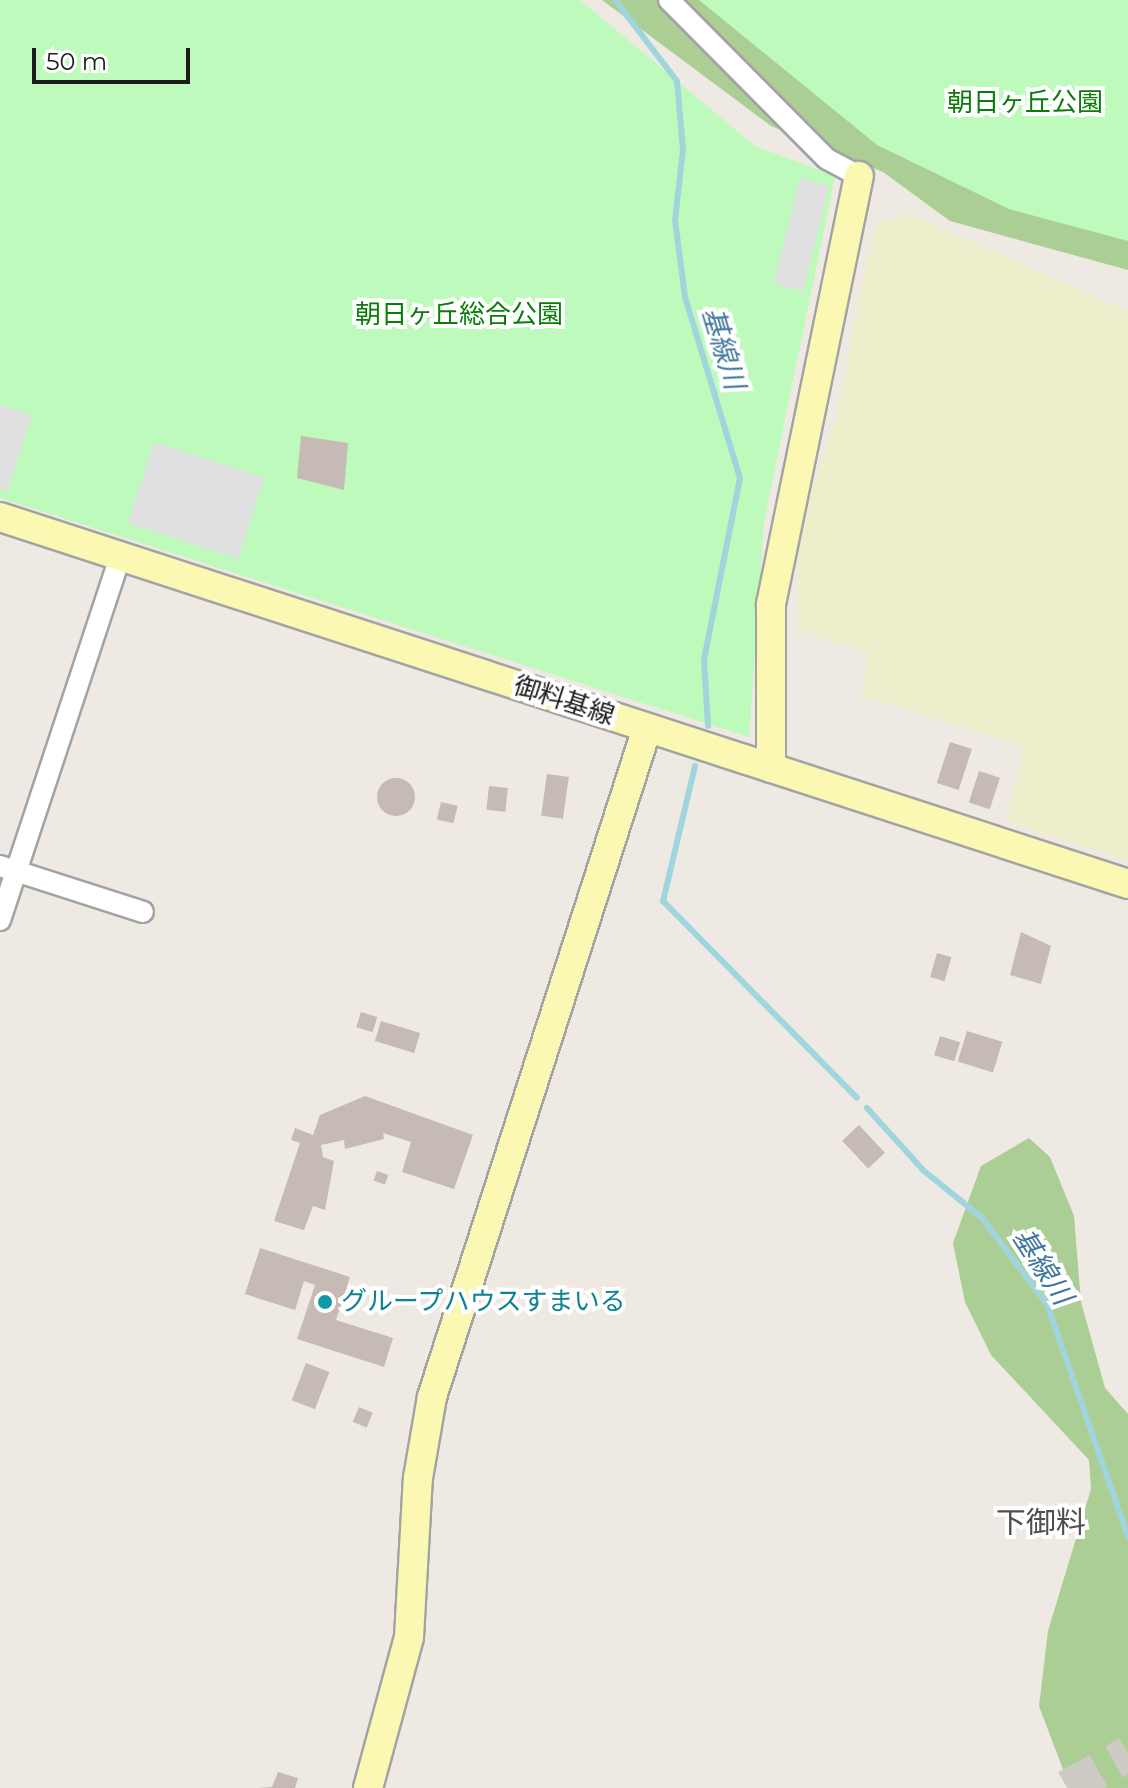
<!DOCTYPE html>
<html>
<head>
<meta charset="utf-8">
<style>
  body { margin:0 }
  #map { position:relative; width:1128px; height:1788px; overflow:hidden; background:#eee9e2; font-family:Montserrat,"Noto Sans JP",sans-serif }
  div>[style] { position:absolute }
  [style*='--x'] { left:calc(var(--x)*1px); top:calc(var(--y)*1px); width:calc(var(--w)*1px); rotate:calc(var(--a)*1deg) }
  .farmland>* { inset:0; background:#eeedcc }
  .forest>* { inset:0; background:#abce95 }
  .park>* { inset:0; background:#bdfabc }
  .parking>* { inset:0; background:#e0e0e0; transform-origin:0 0 }
  .stream>* { height:6px; margin:-3px; padding:0 3px; transform-origin:3px; border-radius:3px; background:#a1d5dd }
  .building>* { inset:0; background:#c6bab5; transform-origin:0 0 }
  .round { border-radius:50% }
  .highway-tunnel>* { height:36px; margin-top:-18px; transform-origin:0; background:repeating-linear-gradient(90deg,#cecac4 0 36px,transparent 0 54px) }
  .roads { filter:drop-shadow(2px 0 #a3a3a3) drop-shadow(-2px 0 #a3a3a3) drop-shadow(0 2px #a3a3a3) drop-shadow(0 -2px #a3a3a3) }
  .street>* { height:20px; margin:-10px; padding:0 10px; transform-origin:10px; border-radius:10px; background:#fff }
  .secondary>* { height:28px; margin:-14px; padding:0 14px; transform-origin:14px; border-radius:14px; background:#faf8b3 }
  .dots>* { width:22px; height:22px; translate:-50% -50%; box-sizing:border-box; border:4px solid #fff; border-radius:50% }
  span { translate:-50% -50%; white-space:nowrap; text-align:center; line-height:1.15; -webkit-text-stroke:8px #fff; paint-order:stroke }
  .park-label { font-size:26px; color:#0a7c09 }
  .street-label { font-size:26px; color:#1c1c1c }
  .culture-label { font-size:26px; color:#0d838f }
  .left { translate:0 -50%; text-align:left }
  .water-label { font-size:28px; color:#42789d; font-style:italic }
  .quarter-label { font-size:30px; color:#4f4f4f }
  .scale { position:absolute; left:32px; top:48px; width:158px; height:36px; box-sizing:border-box; border:4px solid #1c1c1c; border-top:0; padding-left:10px; font-size:24px; line-height:28px; white-space:nowrap; color:#1c1c1c; -webkit-text-stroke:6px #fff; paint-order:stroke }
</style>
</head>
<body>
<div id="map">
  <div class="farmland">
    <i style="clip-path:polygon(910px 214px,1128px 311px,1128px 861px,1006px 821px,1024px 747px,861px 695px,869px 653px,797px 630px,798px 531px,836px 418px,867px 259px,878px 222px)"></i>
  </div>
  <div class="forest">
    <i style="clip-path:polygon(602px 0,1128px 0,1128px 270px,950px 221px,883px 172px,771px 126px)"></i>
    <i style="clip-path:polygon(1029px 1138px,1050px 1157px,1074px 1216px,1081px 1302px,1105px 1388px,1128px 1414px,1128px 1788px,1070px 1788px,1039px 1706px,1048px 1631px,1091px 1489px,1089px 1460px,991px 1355px,965px 1302px,953px 1243px,981px 1166px)"></i>
  </div>
  <div class="park">
    <i style="clip-path:polygon(0 0,580px 0,755px 146px,835px 176px,764px 522px,749px 737px,0 498px)"></i>
    <i style="clip-path:polygon(699px 0,1128px 0,1128px 241px,1009px 209px,877px 145px)"></i>
  </div>
  <div class="parking">
    <i style="left:800px;top:178px;width:30px;height:109px;rotate:14deg"></i>
    <i style="clip-path:polygon(0 405px,32px 415px,7px 492px,0 489px)"></i>
    <i style="left:154px;top:442px;width:116px;height:85px;rotate:18deg"></i>
  </div>
  <div class="stream">
    <i style="--x:615;--y:0;--w:102;--a:52.6"></i>
    <i style="--x:677;--y:81;--w:68;--a:85"></i>
    <i style="--x:683;--y:149;--w:71;--a:96.4"></i>
    <i style="--x:675;--y:220;--w:78;--a:82.6"></i>
    <i style="--x:685;--y:297;--w:189;--a:73.1"></i>
    <i style="--x:740;--y:478;--w:186;--a:101.2"></i>
    <i style="--x:704;--y:660;--w:66;--a:86.5"></i>
    <i style="--x:695;--y:766;--w:139;--a:103.3"></i>
    <i style="--x:663;--y:901;--w:276;--a:45.4"></i>
    <i style="--x:867;--y:1108;--w:84;--a:47.9"></i>
    <i style="--x:923;--y:1170;--w:76;--a:39.1"></i>
    <i style="--x:982;--y:1218;--w:108;--a:52.9"></i>
    <i style="--x:1047;--y:1304;--w:247;--a:70.8"></i>
  </div>
  <div class="building">
    <i style="clip-path:polygon(301px 436px,348px 443px,344px 490px,297px 478px)"></i>
    <i style="left:950px;top:742px;width:23px;height:43px;rotate:18deg"></i>
    <i style="left:979px;top:771px;width:22px;height:33px;rotate:18deg"></i>
    <i style="left:547px;top:774px;width:22px;height:42px;rotate:8deg"></i>
    <i class="round" style="left:377px;top:778px;width:38px;height:38px"></i>
    <i style="left:489px;top:786px;width:19px;height:24px;rotate:6deg"></i>
    <i style="left:441px;top:802px;width:17px;height:18px;rotate:13deg"></i>
    <i style="clip-path:polygon(1021px 932px,1051px 946px,1041px 984px,1010px 975px)"></i>
    <i style="left:937px;top:953px;width:15px;height:25px;rotate:16deg"></i>
    <i style="left:361px;top:1012px;width:17px;height:16px;rotate:17deg"></i>
    <i style="left:381px;top:1021px;width:41px;height:21px;rotate:17deg"></i>
    <i style="left:967px;top:1031px;width:37px;height:32px;rotate:17deg"></i>
    <i style="left:940px;top:1036px;width:21px;height:20px;rotate:17deg"></i>
    <i style="clip-path:polygon(365px 1096px,473px 1135px,454px 1189px,402px 1172px,411px 1142px,383px 1133px,384px 1139px,345px 1149px,344px 1140px,321px 1145px,323px 1157px,334px 1161px,325px 1210px,313px 1206px,304px 1230px,274px 1221px,300px 1143px,291px 1140px,295px 1128px,313px 1135px,320px 1115px)"></i>
    <i style="left:859px;top:1125px;width:38px;height:23px;rotate:47deg"></i>
    <i style="left:377px;top:1171px;width:12px;height:10px;rotate:20deg"></i>
    <i style="clip-path:polygon(260px 1248px,350px 1277px,336px 1320px,393px 1338px,384px 1367px,297px 1339px,315px 1285px,304px 1281px,295px 1310px,245px 1294px)"></i>
    <i style="left:306px;top:1363px;width:25px;height:40px;rotate:21deg"></i>
    <i style="left:359px;top:1407px;width:15px;height:16px;rotate:23deg"></i>
    <i style="clip-path:polygon(278px 1772px,298px 1778px,295px 1788px,258px 1788px,272px 1787px)"></i>
  </div>
  <div class="highway-tunnel">
    <i style="--x:1067;--y:1788;--w:70;--a:-29.1"></i>
  </div>
  <div class="roads">
    <div class="street">
      <i style="--x:669;--y:0;--w:224;--a:45.2"></i>
      <i style="--x:827;--y:159;--w:36;--a:28"></i>
      <i style="--x:0;--y:866;--w:150;--a:17.8"></i>
      <i style="--x:0;--y:920;--w:382;--a:-71.7"></i>
    </div>
    <div class="secondary">
      <i style="--x:0;--y:517;--w:1186;--a:18.02"></i>
      <i style="--x:771;--y:768;--w:164;--a:-90"></i>
      <i style="--x:771;--y:604;--w:437;--a:-78.4"></i>
      <i style="--x:368;--y:1788;--w:156;--a:-74.8"></i>
      <i style="--x:409;--y:1637;--w:159;--a:-86.8"></i>
      <i style="--x:418;--y:1478;--w:82;--a:-80.2"></i>
      <i style="--x:432;--y:1397;--w:703;--a:-72.18"></i>
    </div>
  </div>
  <div class="dots">
    <i style="left:325px;top:1302px;background:#0f9aa8"></i>
  </div>
  <div class="park-label">
    <span style="left:1025px;top:103px">朝日ヶ丘公園</span>
    <span style="left:459px;top:315px">朝日ヶ丘総合公園</span>
  </div>
  <div class="street-label">
    <span style="left:564px;top:701px;rotate:18deg">御料基線</span>
  </div>
  <div class="culture-label">
    <span class="left" style="left:341px;top:1302px">グループハウスすまいる</span>
  </div>
  <div class="water-label">
    <span style="left:724px;top:348px;rotate:73deg">基線川</span>
    <span style="left:1043px;top:1266px;rotate:57deg">基線川</span>
  </div>
  <div class="quarter-label">
    <span style="left:1041px;top:1523px">下御料</span>
  </div>
  <div class="scale">50 m</div>
</div>
</body>
</html>
